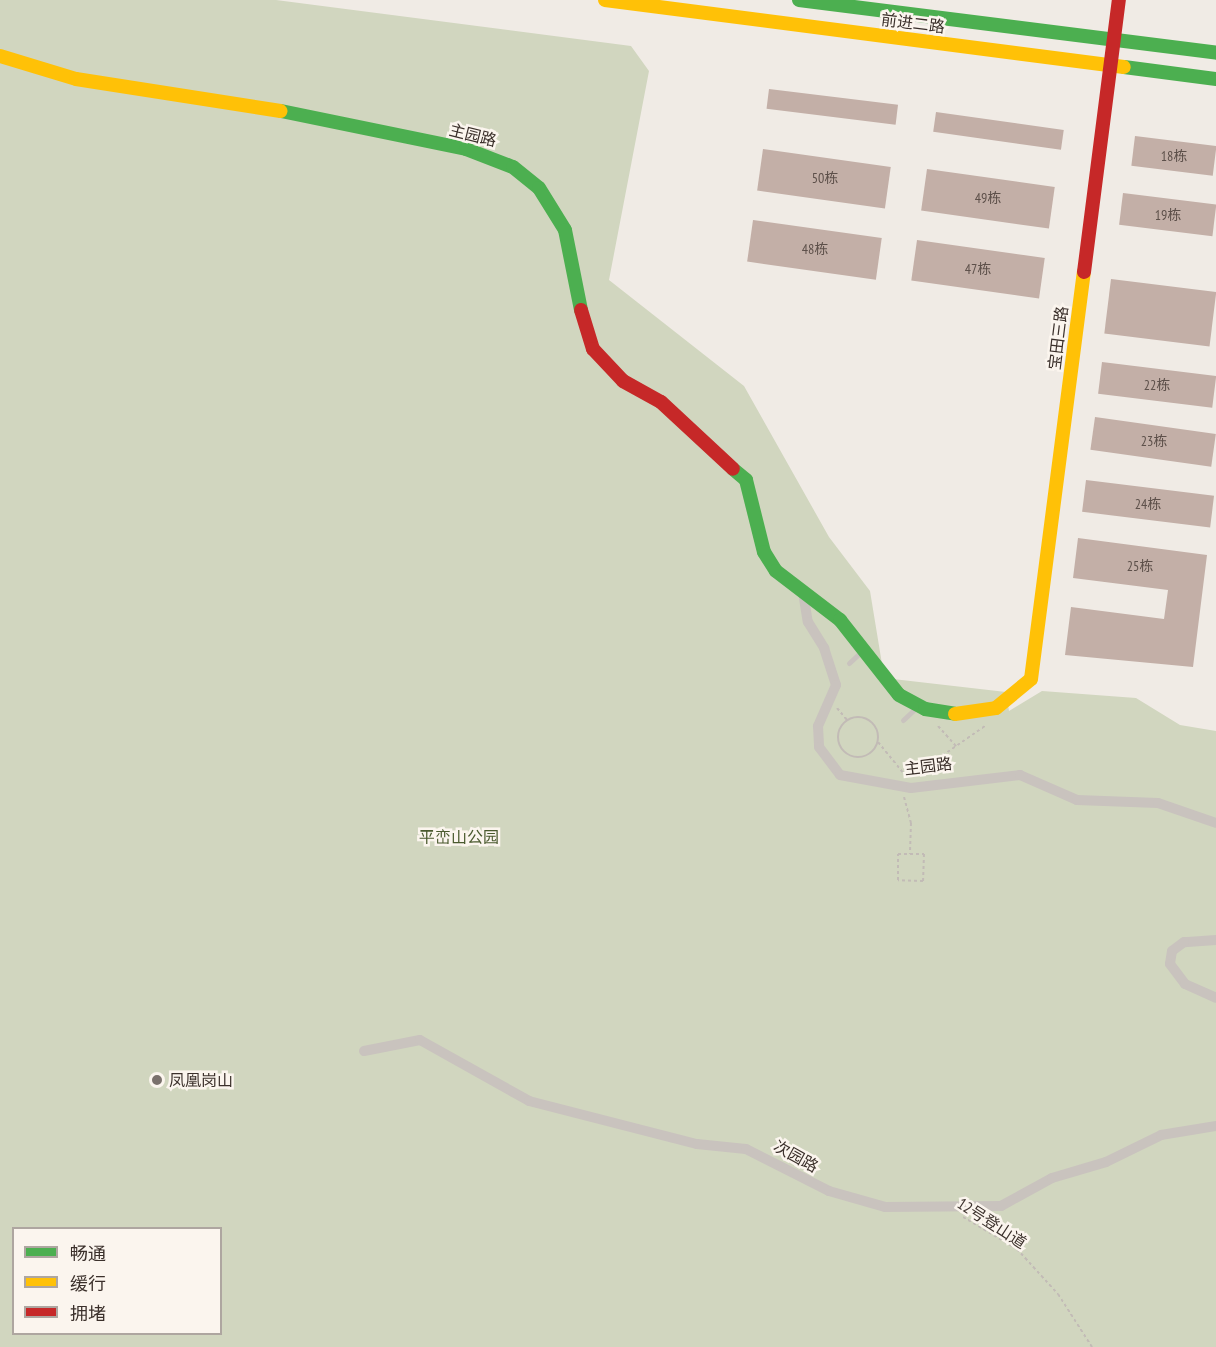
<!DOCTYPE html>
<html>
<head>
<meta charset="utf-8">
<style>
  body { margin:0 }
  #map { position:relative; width:1216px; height:1347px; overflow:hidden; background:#f0ebe5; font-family:"PT Sans Narrow","Noto Sans SC",sans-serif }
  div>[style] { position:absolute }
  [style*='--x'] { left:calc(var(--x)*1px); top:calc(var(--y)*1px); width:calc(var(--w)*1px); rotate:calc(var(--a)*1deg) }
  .green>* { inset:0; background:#d1d6bf }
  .building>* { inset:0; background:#c3afa7; transform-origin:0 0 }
  .path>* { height:2px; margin-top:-1px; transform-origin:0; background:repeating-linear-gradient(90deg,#c2bbb6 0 3px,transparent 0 6px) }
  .path>.ring { margin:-1px; padding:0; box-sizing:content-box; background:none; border:2px solid #c2bbb6; border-radius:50% }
  .lane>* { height:5px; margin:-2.5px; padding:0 2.5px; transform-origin:2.5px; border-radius:2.5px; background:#c9c3be }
  .street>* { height:10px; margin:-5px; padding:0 5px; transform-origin:5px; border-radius:5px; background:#c9c3be }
  .fast>* { height:14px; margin:-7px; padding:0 7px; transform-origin:7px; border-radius:7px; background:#4caf50 }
  .slow>* { height:14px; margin:-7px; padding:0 7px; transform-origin:7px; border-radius:7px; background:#ffc107 }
  .jam>* { height:14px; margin:-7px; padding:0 7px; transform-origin:7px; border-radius:7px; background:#c62828 }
  .dots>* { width:16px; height:16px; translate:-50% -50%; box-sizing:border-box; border:3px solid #fbf5ee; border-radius:50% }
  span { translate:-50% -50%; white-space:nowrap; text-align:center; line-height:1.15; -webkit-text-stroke:5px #fbf5ee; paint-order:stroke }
  .number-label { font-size:14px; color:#5d504a }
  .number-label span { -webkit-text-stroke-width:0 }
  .street-label { font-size:16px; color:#3b302b }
  .park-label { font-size:16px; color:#4a5a2e }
  .poi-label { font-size:16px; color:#3b302b }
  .left { translate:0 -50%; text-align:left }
  .legend { position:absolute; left:12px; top:1227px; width:210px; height:108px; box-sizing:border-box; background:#fbf5ee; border:2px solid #aea6a0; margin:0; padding:8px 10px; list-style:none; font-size:18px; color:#3b302b }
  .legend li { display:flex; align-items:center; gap:12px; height:30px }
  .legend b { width:30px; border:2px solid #aea6a0 }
</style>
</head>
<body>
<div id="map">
  <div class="green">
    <i style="clip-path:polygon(evenodd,0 0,276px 0,631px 46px,649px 71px,609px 280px,744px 386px,829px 537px,870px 591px,882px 664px,893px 679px,1006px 692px,1009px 711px,1042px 691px,1136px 698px,1180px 725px,1216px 731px,1216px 1347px,0 1347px,0 0,14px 1228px,220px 1228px,220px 1334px,14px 1334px,14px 1228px)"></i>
  </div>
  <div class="building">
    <i style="left:769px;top:89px;width:130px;height:20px;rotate:7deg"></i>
    <i style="left:936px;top:112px;width:129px;height:20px;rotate:8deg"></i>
    <i style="left:1135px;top:136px;width:82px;height:30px;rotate:7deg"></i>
    <i style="left:763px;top:149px;width:129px;height:42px;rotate:8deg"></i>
    <i style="left:927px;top:169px;width:129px;height:42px;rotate:8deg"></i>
    <i style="left:1123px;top:193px;width:94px;height:32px;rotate:7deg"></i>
    <i style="left:753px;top:220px;width:130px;height:42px;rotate:8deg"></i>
    <i style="left:917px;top:240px;width:129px;height:41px;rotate:8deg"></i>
    <i style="left:1111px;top:279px;width:106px;height:55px;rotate:7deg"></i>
    <i style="left:1102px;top:362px;width:115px;height:32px;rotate:7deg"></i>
    <i style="left:1095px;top:417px;width:122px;height:33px;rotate:8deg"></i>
    <i style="left:1086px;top:480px;width:129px;height:32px;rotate:7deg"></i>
    <i style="clip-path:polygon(1078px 538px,1207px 555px,1193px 667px,1065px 655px,1071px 607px,1164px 619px,1168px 590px,1073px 578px)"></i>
  </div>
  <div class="path">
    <i style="--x:837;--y:708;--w:16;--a:50"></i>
    <i class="ring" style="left:838px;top:717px;width:38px;height:38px"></i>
    <i style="--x:938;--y:726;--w:27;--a:48"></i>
    <i style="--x:878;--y:742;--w:43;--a:50.7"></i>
    <i style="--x:913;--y:776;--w:88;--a:-34.8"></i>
    <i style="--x:904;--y:797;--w:27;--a:75"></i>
    <i style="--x:911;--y:823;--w:31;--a:92"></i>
    <i style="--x:898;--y:854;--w:26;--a:0"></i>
    <i style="--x:924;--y:854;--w:27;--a:92"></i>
    <i style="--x:923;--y:881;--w:25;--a:-178"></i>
    <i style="--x:898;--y:880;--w:26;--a:-90"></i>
    <i style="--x:963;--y:1217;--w:63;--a:30.7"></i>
    <i style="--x:1017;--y:1249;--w:61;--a:47.7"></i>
    <i style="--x:1058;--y:1294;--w:63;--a:57.3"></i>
  </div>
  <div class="lane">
    <i style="--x:849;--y:663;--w:16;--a:-43"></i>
    <i style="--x:903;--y:720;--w:19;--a:-43"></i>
  </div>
  <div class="street">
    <i style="--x:803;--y:592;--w:30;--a:81"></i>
    <i style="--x:808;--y:622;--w:31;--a:58"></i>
    <i style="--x:824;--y:648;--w:39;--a:72"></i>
    <i style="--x:836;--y:685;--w:45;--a:113.7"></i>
    <i style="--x:818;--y:726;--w:21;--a:87"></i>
    <i style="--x:819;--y:747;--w:35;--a:53"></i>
    <i style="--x:840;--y:775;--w:72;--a:10.4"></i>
    <i style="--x:911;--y:788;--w:110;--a:-6.8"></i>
    <i style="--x:1020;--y:775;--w:62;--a:23.7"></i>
    <i style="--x:1077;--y:800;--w:81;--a:2.1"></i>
    <i style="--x:1158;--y:803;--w:61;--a:19"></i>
    <i style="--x:1216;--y:940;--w:32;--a:176"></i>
    <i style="--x:1184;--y:942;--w:15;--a:143"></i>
    <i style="--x:1172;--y:951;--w:13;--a:99"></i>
    <i style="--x:1170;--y:964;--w:25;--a:53"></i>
    <i style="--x:1185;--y:984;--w:34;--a:24"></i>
    <i style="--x:364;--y:1051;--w:57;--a:-11.1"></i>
    <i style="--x:420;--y:1040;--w:125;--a:29.2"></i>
    <i style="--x:529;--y:1101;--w:173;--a:14.4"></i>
    <i style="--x:697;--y:1144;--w:49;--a:5.8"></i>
    <i style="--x:746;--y:1149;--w:93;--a:26.8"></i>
    <i style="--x:829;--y:1191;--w:58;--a:15.9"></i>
    <i style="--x:885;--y:1207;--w:116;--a:-0.5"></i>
    <i style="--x:1001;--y:1206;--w:58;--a:-28.8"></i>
    <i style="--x:1052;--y:1178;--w:56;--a:-16.5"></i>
    <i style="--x:1106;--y:1162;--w:61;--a:-26.1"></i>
    <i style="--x:1161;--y:1135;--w:56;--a:-9.3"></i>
  </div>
  <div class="fast">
    <i style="--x:799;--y:0;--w:420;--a:7.2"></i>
    <i style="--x:1124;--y:67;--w:93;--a:7.4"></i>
    <i style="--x:281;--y:111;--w:189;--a:11.6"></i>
    <i style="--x:466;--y:149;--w:50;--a:21"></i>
    <i style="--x:513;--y:167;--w:33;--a:39"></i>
    <i style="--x:539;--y:188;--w:49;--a:58.2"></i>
    <i style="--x:565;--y:230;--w:82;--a:78.7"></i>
    <i style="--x:733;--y:469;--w:17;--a:40"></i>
    <i style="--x:746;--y:480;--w:74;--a:76"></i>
    <i style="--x:764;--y:552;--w:22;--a:58"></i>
    <i style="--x:776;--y:571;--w:81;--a:37.4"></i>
    <i style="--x:840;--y:620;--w:95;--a:51.8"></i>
    <i style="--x:899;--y:695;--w:30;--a:28"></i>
    <i style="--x:925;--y:709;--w:30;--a:9"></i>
  </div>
  <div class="slow">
    <i style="--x:605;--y:0;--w:523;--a:7.36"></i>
    <i style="--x:0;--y:56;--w:79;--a:16.8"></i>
    <i style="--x:76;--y:79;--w:207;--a:8.9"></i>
    <i style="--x:955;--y:714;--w:41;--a:-8.3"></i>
    <i style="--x:996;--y:708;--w:45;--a:-39.6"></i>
    <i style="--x:1031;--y:679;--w:410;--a:-82.6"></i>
  </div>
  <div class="jam">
    <i style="--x:1084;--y:272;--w:274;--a:-82.7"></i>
    <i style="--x:581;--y:310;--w:41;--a:72.9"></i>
    <i style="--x:593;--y:349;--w:44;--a:46.8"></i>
    <i style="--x:623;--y:381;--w:43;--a:28.9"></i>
    <i style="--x:661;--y:402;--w:98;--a:42.9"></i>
  </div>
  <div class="dots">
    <i style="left:157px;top:1080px;background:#7a716c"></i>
  </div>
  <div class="number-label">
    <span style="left:1174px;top:156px">18栋</span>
    <span style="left:825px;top:178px">50栋</span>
    <span style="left:988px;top:198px">49栋</span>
    <span style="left:1168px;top:215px">19栋</span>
    <span style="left:815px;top:249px">48栋</span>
    <span style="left:978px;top:269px">47栋</span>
    <span style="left:1157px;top:385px">22栋</span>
    <span style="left:1154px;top:441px">23栋</span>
    <span style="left:1148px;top:504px">24栋</span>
    <span style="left:1140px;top:566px">25栋</span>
  </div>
  <div class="street-label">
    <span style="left:913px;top:23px;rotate:7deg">前进二路</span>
    <span style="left:473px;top:135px;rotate:14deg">主园路</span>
    <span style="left:1058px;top:338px;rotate:-83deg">宝田三路</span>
    <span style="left:928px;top:766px;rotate:-7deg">主园路</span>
    <span style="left:796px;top:1156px;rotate:29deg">次园路</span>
    <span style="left:992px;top:1223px;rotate:33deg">12号登山道</span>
  </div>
  <div class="park-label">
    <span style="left:459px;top:837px">平峦山公园</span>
  </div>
  <div class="poi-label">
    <span class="left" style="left:169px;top:1080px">凤凰岗山</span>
  </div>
  <ul class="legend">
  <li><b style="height:8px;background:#4caf50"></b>畅通</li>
  <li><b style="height:8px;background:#ffc107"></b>缓行</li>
  <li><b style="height:8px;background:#c62828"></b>拥堵</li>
  </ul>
</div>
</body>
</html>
